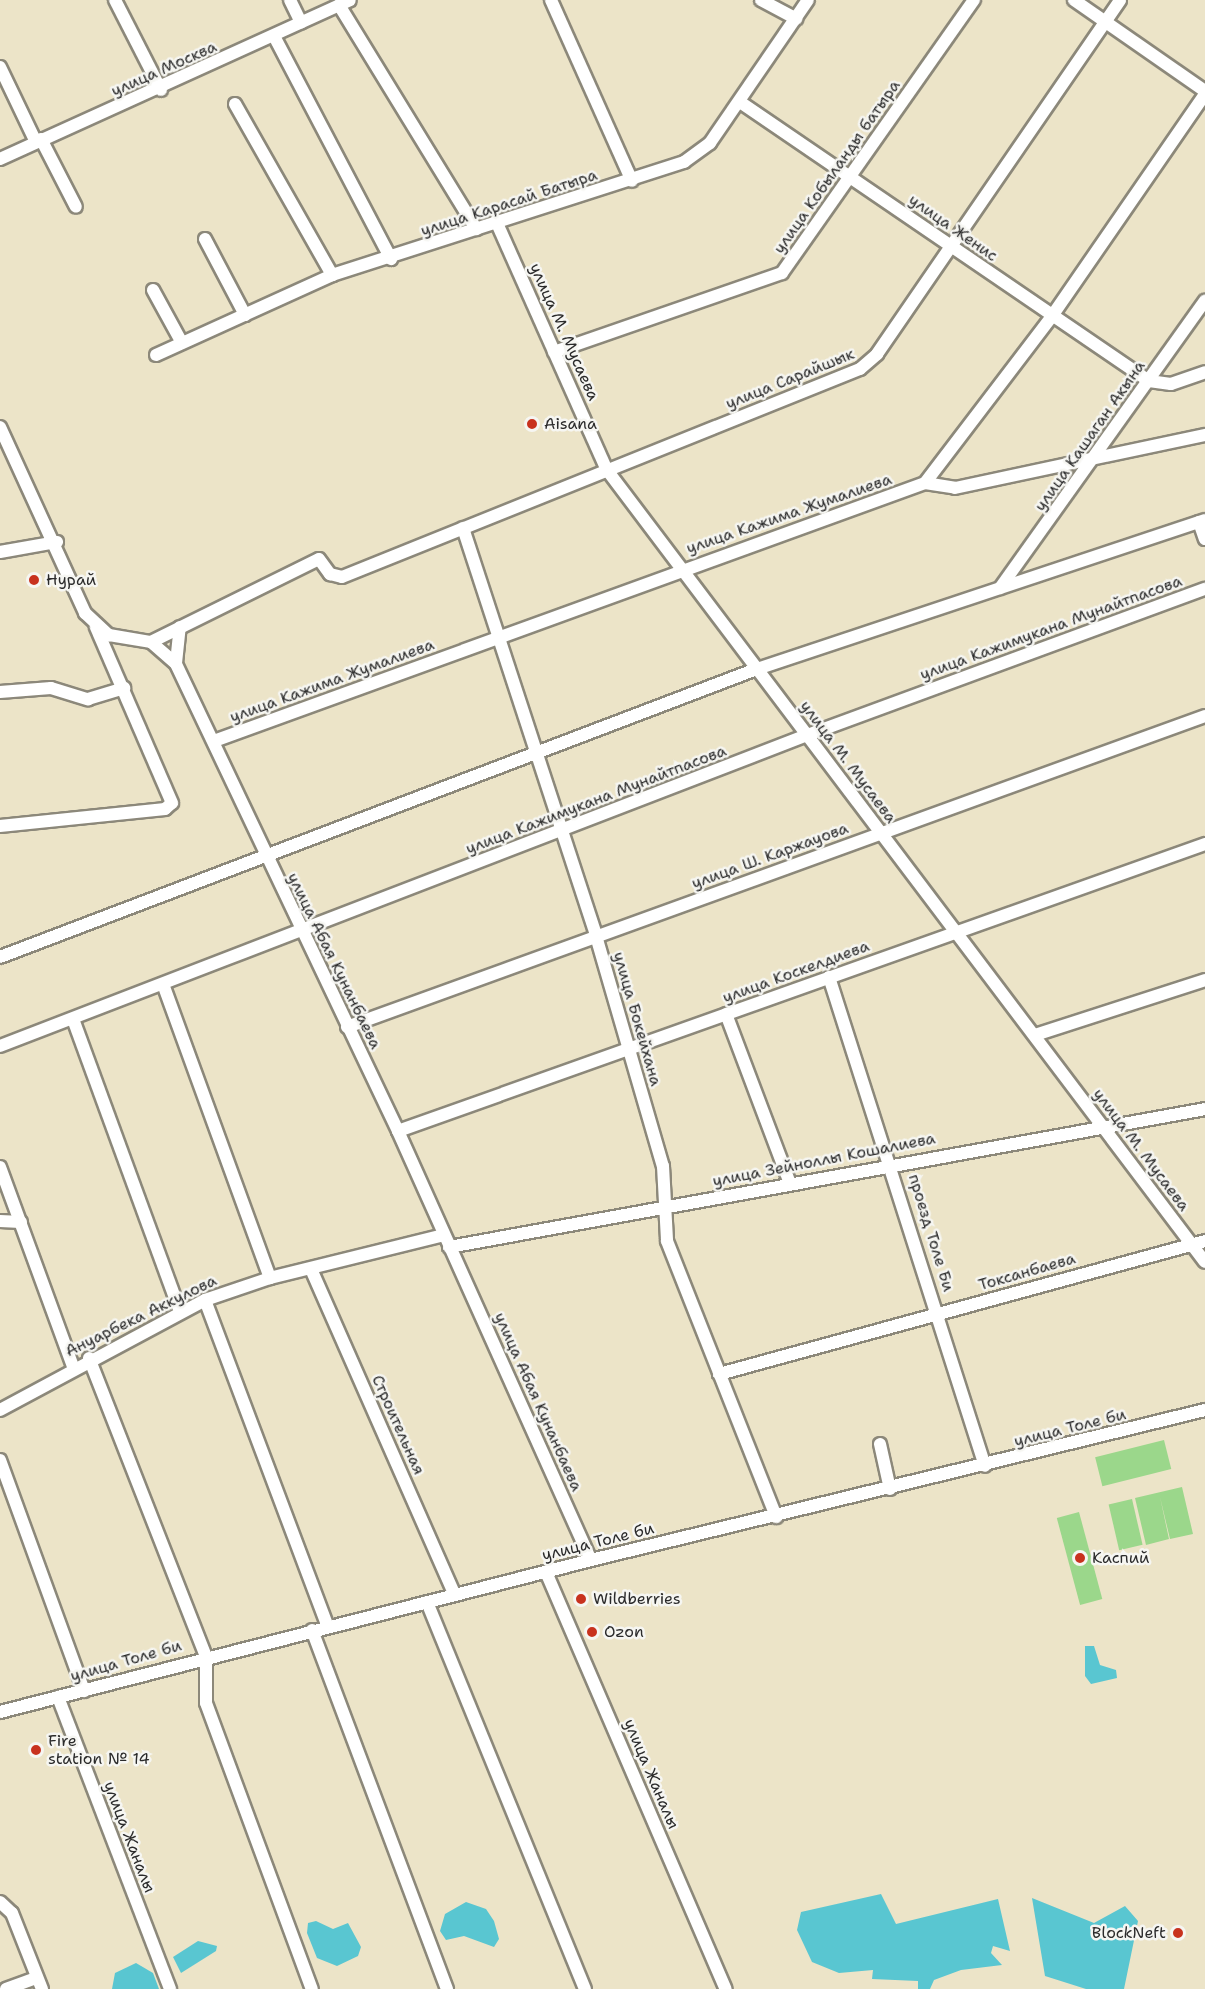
<!DOCTYPE html>
<html>
<head>
<meta charset="utf-8">
<style>
  body { margin:0 }
  #map { position:relative; width:1205px; height:1989px; overflow:hidden; background:#ece4c8; font-family:"Shantell Sans",sans-serif }
  div>[style] { position:absolute }
  [style*='--x'] { left:calc(var(--x)*1px); top:calc(var(--y)*1px); width:calc(var(--w)*1px); rotate:calc(var(--a)*1deg) }
  .green>* { inset:0; background:#9bd78b; transform-origin:0 0 }
  .water>* { inset:0; background:#59c6d1 }
  .roads { filter:drop-shadow(2px 0 #8c887a) drop-shadow(-2px 0 #8c887a) drop-shadow(0 2px #8c887a) drop-shadow(0 -2px #8c887a) }
  .minor>* { height:12px; margin:-6px; padding:0 6px; transform-origin:6px; border-radius:6px; background:#fff }
  .dots>* { width:16px; height:16px; translate:-50% -50%; box-sizing:border-box; border:3px solid #f6f6f2; border-radius:50% }
  span { translate:-50% -50%; white-space:nowrap; text-align:center; line-height:1.15; -webkit-text-stroke:5px #f6f6f2; paint-order:stroke }
  .street-label { font-size:16px; color:#2b2b2b }
  .poi-label { font-size:16px; color:#2b2b2b }
  .left { translate:0 -50%; text-align:left }
  .right { translate:-100% -50%; text-align:right }
</style>
</head>
<body>
<div id="map">
  <div class="green">
    <i style="left:1164px;top:1440px;width:30px;height:71px;rotate:76deg"></i>
    <i style="clip-path:polygon(1182px 1487px,1193px 1534px,1170px 1539px,1160px 1497px,1169px 1539px,1146px 1545px,1135px 1498px)"></i>
    <i style="left:1132px;top:1499px;width:47px;height:24px;rotate:77deg"></i>
    <i style="left:1079px;top:1512px;width:90px;height:23px;rotate:75deg"></i>
  </div>
  <div class="water">
    <i style="clip-path:polygon(1085px 1646px,1094px 1646px,1100px 1665px,1116px 1670px,1117px 1678px,1091px 1684px,1085px 1676px)"></i>
    <i style="clip-path:polygon(881px 1894px,896px 1924px,998px 1899px,1010px 1951px,993px 1946px,991px 1953px,1002px 1965px,961px 1970px,934px 1980px,930px 1989px,918px 1989px,918px 1981px,872px 1979px,873px 1970px,839px 1973px,812px 1962px,797px 1930px,801px 1912px)"></i>
    <i style="clip-path:polygon(1032px 1898px,1094px 1923px,1125px 1906px,1138px 1921px,1124px 1989px,1086px 1989px,1045px 1976px)"></i>
    <i style="clip-path:polygon(466px 1902px,486px 1909px,494px 1921px,499px 1939px,494px 1947px,464px 1936px,446px 1940px,440px 1931px,445px 1914px)"></i>
    <i style="clip-path:polygon(316px 1921px,333px 1929px,348px 1923px,361px 1947px,358px 1956px,337px 1966px,317px 1958px,307px 1933px,308px 1923px)"></i>
    <i style="clip-path:polygon(198px 1941px,217px 1946px,216px 1951px,181px 1973px,173px 1957px)"></i>
    <i style="clip-path:polygon(136px 1963px,153px 1973px,159px 1989px,112px 1989px,115px 1973px)"></i>
  </div>
  <div class="roads">
    <div class="minor">
      <i style="--x:115;--y:0;--w:101;--a:62.9"></i>
      <i style="--x:290;--y:0;--w:25;--a:64"></i>
      <i style="--x:551;--y:0;--w:198;--a:65.9"></i>
      <i style="--x:761;--y:0;--w:40;--a:28"></i>
      <i style="--x:1074;--y:0;--w:160;--a:34.8"></i>
      <i style="--x:339;--y:5;--w:263;--a:58.5"></i>
      <i style="--x:274;--y:36;--w:252;--a:62.3"></i>
      <i style="--x:0;--y:67;--w:83;--a:64.4"></i>
      <i style="--x:740;--y:102;--w:495;--a:34.3"></i>
      <i style="--x:1149;--y:381;--w:22;--a:8"></i>
      <i style="--x:1171;--y:384;--w:36;--a:-19"></i>
      <i style="--x:235;--y:104;--w:197;--a:60.4"></i>
      <i style="--x:41;--y:139;--w:76;--a:62.8"></i>
      <i style="--x:0;--y:159;--w:384;--a:-24.4"></i>
      <i style="--x:496;--y:221;--w:273;--a:66"></i>
      <i style="--x:607;--y:470;--w:992;--a:52.95"></i>
      <i style="--x:205;--y:239;--w:86;--a:62.2"></i>
      <i style="--x:153;--y:290;--w:60;--a:61.3"></i>
      <i style="--x:554;--y:352;--w:241;--a:-19.1"></i>
      <i style="--x:782;--y:273;--w:334;--a:-54.9"></i>
      <i style="--x:156;--y:355;--w:193;--a:-24.4"></i>
      <i style="--x:332;--y:275;--w:370;--a:-17.8"></i>
      <i style="--x:684;--y:162;--w:32;--a:-36"></i>
      <i style="--x:710;--y:143;--w:173;--a:-55.6"></i>
      <i style="--x:0;--y:427;--w:205;--a:65.4"></i>
      <i style="--x:85;--y:613;--w:33;--a:43"></i>
      <i style="--x:109;--y:635;--w:43;--a:9.5"></i>
      <i style="--x:151;--y:642;--w:33;--a:41"></i>
      <i style="--x:176;--y:664;--w:517;--a:64.57"></i>
      <i style="--x:398;--y:1131;--w:470;--a:65.8"></i>
      <i style="--x:925;--y:483;--w:30;--a:9"></i>
      <i style="--x:955;--y:488;--w:256;--a:-12"></i>
      <i style="--x:1199;--y:522;--w:18;--a:71"></i>
      <i style="--x:463;--y:528;--w:429;--a:71.9"></i>
      <i style="--x:596;--y:936;--w:240;--a:73.8"></i>
      <i style="--x:663;--y:1166;--w:75;--a:86.9"></i>
      <i style="--x:667;--y:1241;--w:297;--a:68.4"></i>
      <i style="--x:0;--y:552;--w:58;--a:-10"></i>
      <i style="--x:1000;--y:588;--w:353;--a:-54.5"></i>
      <i style="--x:151;--y:642;--w:187;--a:-26.3"></i>
      <i style="--x:319;--y:559;--w:19;--a:54"></i>
      <i style="--x:330;--y:574;--w:12;--a:14"></i>
      <i style="--x:342;--y:577;--w:558;--a:-21.88"></i>
      <i style="--x:860;--y:369;--w:23;--a:-41"></i>
      <i style="--x:877;--y:354;--w:429;--a:-55.5"></i>
      <i style="--x:176;--y:663;--w:36;--a:-84"></i>
      <i style="--x:0;--y:692;--w:51;--a:-4.5"></i>
      <i style="--x:51;--y:688;--w:39;--a:17"></i>
      <i style="--x:88;--y:699;--w:38;--a:-17"></i>
      <i style="--x:214;--y:741;--w:756;--a:-19.94"></i>
      <i style="--x:925;--y:483;--w:210;--a:-52.7"></i>
      <i style="--x:1052;--y:316;--w:270;--a:-55.4"></i>
      <i style="--x:0;--y:826;--w:166;--a:-5.9"></i>
      <i style="--x:165;--y:809;--w:9;--a:-41"></i>
      <i style="--x:172;--y:803;--w:192;--a:-113.4"></i>
      <i style="--x:0;--y:957;--w:807;--a:-20.84"></i>
      <i style="--x:754;--y:670;--w:475;--a:-18.4"></i>
      <i style="--x:829;--y:977;--w:513;--a:72.31"></i>
      <i style="--x:163;--y:984;--w:313;--a:70"></i>
      <i style="--x:726;--y:1014;--w:178;--a:69.3"></i>
      <i style="--x:73;--y:1019;--w:312;--a:69.9"></i>
      <i style="--x:347;--y:1027;--w:913;--a:-19.92"></i>
      <i style="--x:1035;--y:1035;--w:179;--a:-17.9"></i>
      <i style="--x:0;--y:1046;--w:868;--a:-21.07"></i>
      <i style="--x:810;--y:734;--w:421;--a:-20.2"></i>
      <i style="--x:398;--y:1131;--w:857;--a:-19.58"></i>
      <i style="--x:0;--y:1167;--w:213;--a:69.9"></i>
      <i style="--x:0;--y:1221;--w:21;--a:3"></i>
      <i style="--x:449;--y:1247;--w:768;--a:-10.34"></i>
      <i style="--x:311;--y:1269;--w:356;--a:66.2"></i>
      <i style="--x:205;--y:1300;--w:349;--a:69.4"></i>
      <i style="--x:89;--y:1358;--w:321;--a:68.6"></i>
      <i style="--x:206;--y:1657;--w:46;--a:90"></i>
      <i style="--x:206;--y:1703;--w:305;--a:69.7"></i>
      <i style="--x:719;--y:1374;--w:504;--a:-15.3"></i>
      <i style="--x:0;--y:1410;--w:233;--a:-28.2"></i>
      <i style="--x:205;--y:1300;--w:69;--a:-18.7"></i>
      <i style="--x:270;--y:1278;--w:179;--a:-13.9"></i>
      <i style="--x:880;--y:1444;--w:46;--a:77.5"></i>
      <i style="--x:0;--y:1460;--w:246;--a:70"></i>
      <i style="--x:546;--y:1572;--w:454;--a:66.7"></i>
      <i style="--x:427;--y:1602;--w:418;--a:67.8"></i>
      <i style="--x:312;--y:1630;--w:384;--a:69.4"></i>
      <i style="--x:58;--y:1697;--w:313;--a:69"></i>
      <i style="--x:0;--y:1712;--w:610;--a:-14.42"></i>
      <i style="--x:591;--y:1560;--w:632;--a:-13.73"></i>
      <i style="--x:0;--y:1902;--w:16;--a:43"></i>
      <i style="--x:12;--y:1913;--w:82;--a:68.5"></i>
      <i style="--x:6;--y:1989;--w:33;--a:-20"></i>
    </div>
  </div>
  <div class="dots">
    <i style="left:532px;top:424px;background:#c8321e"></i>
    <i style="left:34px;top:580px;background:#c8321e"></i>
    <i style="left:1080px;top:1558px;background:#c8321e"></i>
    <i style="left:581px;top:1599px;background:#c8321e"></i>
    <i style="left:592px;top:1632px;background:#c8321e"></i>
    <i style="left:36px;top:1750px;background:#c8321e"></i>
    <i style="left:1178px;top:1933px;background:#c8321e"></i>
  </div>
  <div class="street-label">
    <span style="left:164px;top:69px;rotate:-24deg">улица Москва</span>
    <span style="left:837px;top:167px;rotate:-55deg">улица Кобыланды батыра</span>
    <span style="left:509px;top:203px;rotate:-18deg">улица Карасай Батыра</span>
    <span style="left:953px;top:228px;rotate:35deg">улица Женис</span>
    <span style="left:564px;top:332px;rotate:66deg">улица М. Мусаева</span>
    <span style="left:790px;top:379px;rotate:-22deg">улица Сарайшык</span>
    <span style="left:1090px;top:436px;rotate:-55deg">улица Кашаган Акына</span>
    <span style="left:789px;top:514px;rotate:-19deg">улица Кажима Жумалиева</span>
    <span style="left:1051px;top:628px;rotate:-20deg">улица Кажимукана Мунайтпасова</span>
    <span style="left:332px;top:681px;rotate:-20deg">улица Кажима Жумалиева</span>
    <span style="left:848px;top:762px;rotate:53deg">улица М. Мусаева</span>
    <span style="left:596px;top:800px;rotate:-21deg">улица Кажимукана Мунайтпасова</span>
    <span style="left:770px;top:856px;rotate:-20deg">улица Ш. Каржауова</span>
    <span style="left:334px;top:961px;rotate:64deg">улица Абая Кунанбаева</span>
    <span style="left:796px;top:972px;rotate:-20deg">улица Коскелдиева</span>
    <span style="left:637px;top:1019px;rotate:74deg">улица Бокейхана</span>
    <span style="left:1141px;top:1150px;rotate:53deg">улица М. Мусаева</span>
    <span style="left:824px;top:1160px;rotate:-11deg">улица Зейноллы Кошалиева</span>
    <span style="left:931px;top:1233px;rotate:73deg">проезд Толе Би</span>
    <span style="left:1027px;top:1272px;rotate:-16deg">Токсанбаева</span>
    <span style="left:141px;top:1316px;rotate:-26deg">Ануарбека Аккулова</span>
    <span style="left:538px;top:1402px;rotate:66deg">улица Абая Кунанбаева</span>
    <span style="left:398px;top:1425px;rotate:66deg">Строительная</span>
    <span style="left:1070px;top:1428px;rotate:-14deg">улица Толе би</span>
    <span style="left:598px;top:1542px;rotate:-14deg">улица Толе би</span>
    <span style="left:126px;top:1661px;rotate:-16deg">улица Толе би</span>
    <span style="left:651px;top:1774px;rotate:67deg">улица Жаналы</span>
    <span style="left:129px;top:1837px;rotate:69deg">улица Жаналы</span>
  </div>
  <div class="poi-label">
    <span class="left" style="left:544px;top:424px">Aisana</span>
    <span class="left" style="left:46px;top:580px">Нурай</span>
    <span class="left" style="left:1092px;top:1558px">Каспий</span>
    <span class="left" style="left:593px;top:1599px">Wildberries</span>
    <span class="left" style="left:604px;top:1632px">Ozon</span>
    <span class="left" style="left:48px;top:1750px">Fire<br>station № 14</span>
    <span class="right" style="left:1166px;top:1933px">BlockNeft</span>
  </div>
</div>
</body>
</html>
